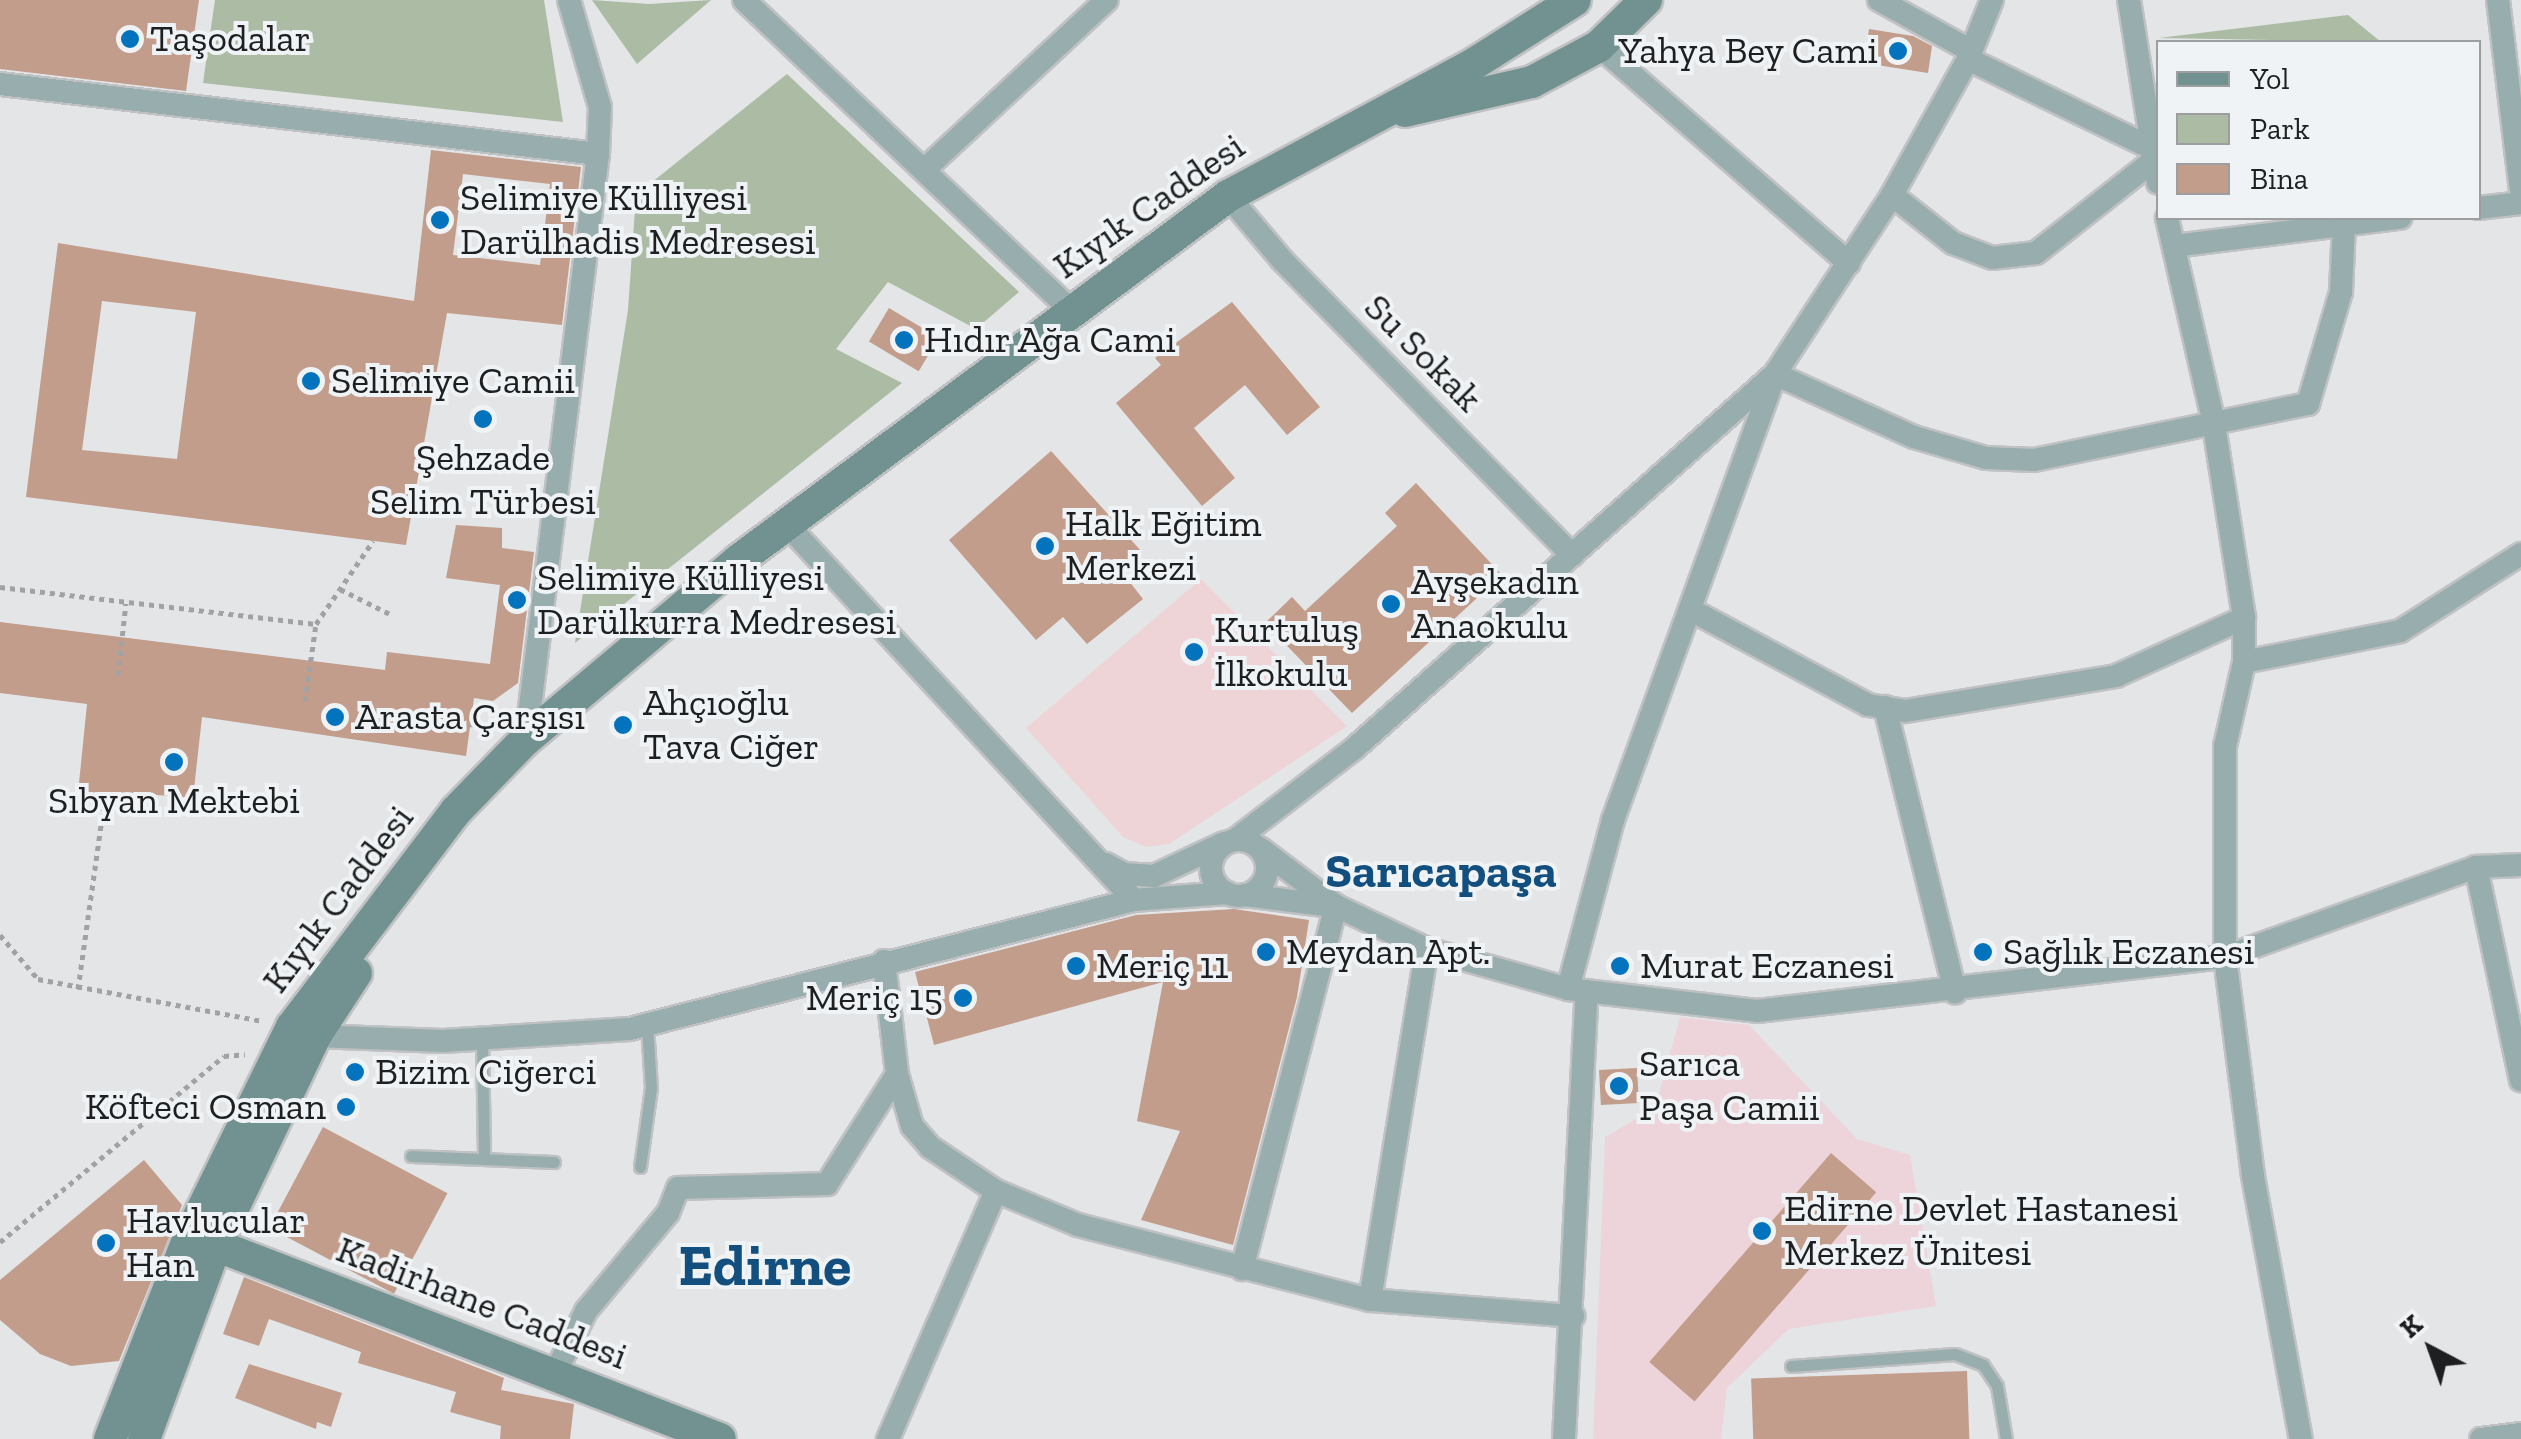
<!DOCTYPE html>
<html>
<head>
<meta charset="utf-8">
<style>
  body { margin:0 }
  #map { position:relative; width:2521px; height:1439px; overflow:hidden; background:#e3e5e7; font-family:"Zilla Slab",serif }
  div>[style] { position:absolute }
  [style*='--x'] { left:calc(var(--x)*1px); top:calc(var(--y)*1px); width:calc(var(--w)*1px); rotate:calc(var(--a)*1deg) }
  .education>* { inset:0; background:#eed4d7 }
  .medical>* { inset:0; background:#edd4db }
  .green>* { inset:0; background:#acbba4 }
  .building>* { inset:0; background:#c29d8c; transform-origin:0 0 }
  .path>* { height:5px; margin-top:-2.5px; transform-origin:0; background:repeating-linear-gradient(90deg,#a1a2a4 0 5px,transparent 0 10px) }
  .roads { filter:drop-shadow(2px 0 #c0c1c3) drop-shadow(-2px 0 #c0c1c3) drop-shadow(0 2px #c0c1c3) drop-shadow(0 -2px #c0c1c3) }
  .lane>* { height:11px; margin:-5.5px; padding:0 5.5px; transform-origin:5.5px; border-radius:5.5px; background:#98adad }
  .street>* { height:22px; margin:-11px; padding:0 11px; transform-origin:11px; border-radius:11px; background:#98adad }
  .street>.ring { margin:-11px; padding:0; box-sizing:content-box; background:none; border:22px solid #98adad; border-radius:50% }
  .secondary>* { height:32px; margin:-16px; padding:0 16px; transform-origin:16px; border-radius:16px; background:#729191 }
  .dots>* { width:28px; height:28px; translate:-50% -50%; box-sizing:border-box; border:5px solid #f0f3f5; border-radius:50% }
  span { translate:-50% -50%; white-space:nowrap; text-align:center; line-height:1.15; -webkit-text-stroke:8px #f0f3f5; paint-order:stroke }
  .poi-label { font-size:38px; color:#1e1f20 }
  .left { translate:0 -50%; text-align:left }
  .right { translate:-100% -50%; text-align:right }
  .street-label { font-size:38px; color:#1e1f20 }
  .district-label { font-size:48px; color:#124f7f; font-weight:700 }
  .town-label { font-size:58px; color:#124f7f; font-weight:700 }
  .legend { position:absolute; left:2156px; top:40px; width:325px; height:180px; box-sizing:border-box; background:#f0f3f5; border:2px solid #9c9ea0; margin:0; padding:12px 18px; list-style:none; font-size:30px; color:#1e1f20 }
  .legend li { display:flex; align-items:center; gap:20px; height:50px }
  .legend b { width:50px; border:2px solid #9c9ea0 }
  .north { position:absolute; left:2381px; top:1299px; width:100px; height:100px; -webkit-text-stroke:8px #f0f3f5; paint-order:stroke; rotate:319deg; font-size:28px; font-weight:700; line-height:40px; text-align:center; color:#1e1f20 }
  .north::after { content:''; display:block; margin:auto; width:35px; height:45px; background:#1e1f20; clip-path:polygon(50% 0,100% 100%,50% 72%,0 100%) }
</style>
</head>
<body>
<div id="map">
  <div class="education">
    <i style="clip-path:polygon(1201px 579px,1347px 726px,1169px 844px,1146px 847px,1123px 837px,1026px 728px)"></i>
  </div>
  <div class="medical">
    <i style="clip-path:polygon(1680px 1017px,1749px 1025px,1857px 1139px,1910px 1155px,1936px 1306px,1789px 1329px,1727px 1388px,1721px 1439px,1593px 1439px,1605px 1137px,1655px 1108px)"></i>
  </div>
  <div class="green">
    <i style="clip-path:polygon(215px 0,544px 0,563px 122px,203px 83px)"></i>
    <i style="clip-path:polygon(592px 0,649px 4px,711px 0,637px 64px)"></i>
    <i style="clip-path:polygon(2348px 15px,2381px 42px,2159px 38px)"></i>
    <i style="clip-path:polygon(787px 74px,1019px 292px,976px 329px,888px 282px,836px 349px,902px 383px,575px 643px,628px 310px,636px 195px)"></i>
  </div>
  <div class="building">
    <i style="clip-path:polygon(0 0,199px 0,186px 91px,0 69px)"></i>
    <i style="clip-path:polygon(1869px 29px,1913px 36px,1932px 46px,1928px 73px,1864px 63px)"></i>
    <i style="clip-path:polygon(evenodd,431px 150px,581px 167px,562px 325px,447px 313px,406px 545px,26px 497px,58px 243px,414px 301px,431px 150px,463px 174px,550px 184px,540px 265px,453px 255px,463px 174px,431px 150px,102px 301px,196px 312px,177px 459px,82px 450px,102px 301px)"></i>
    <i style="clip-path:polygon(1232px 302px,1320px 407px,1287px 435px,1245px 385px,1194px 428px,1235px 478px,1202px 506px,1116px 403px,1161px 365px,1155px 358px)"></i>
    <i style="left:889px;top:308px;width:58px;height:39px;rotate:31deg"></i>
    <i style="clip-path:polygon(1051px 451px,1142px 552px,1122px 572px,1143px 599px,1087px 644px,1063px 617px,1036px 640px,949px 540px)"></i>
    <i style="clip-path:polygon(1416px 483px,1502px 575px,1352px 713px,1265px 623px,1292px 597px,1305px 611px,1397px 526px,1385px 513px)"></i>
    <i style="clip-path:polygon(456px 525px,502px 528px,502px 548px,534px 552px,518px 683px,493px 701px,474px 698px,466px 756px,202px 717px,193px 798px,145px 794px,145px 802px,78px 793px,87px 704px,0 693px,0 622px,385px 670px,387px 652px,490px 664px,500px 585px,446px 578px)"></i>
    <i style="clip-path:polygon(1234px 909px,1309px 920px,1297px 997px,1233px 1245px,1141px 1220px,1180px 1131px,1137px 1121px,1163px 982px,934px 1045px,915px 972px,1136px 915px)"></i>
    <i style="left:1637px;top:1068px;width:35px;height:38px;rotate:87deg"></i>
    <i style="left:323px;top:1127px;width:141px;height:114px;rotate:28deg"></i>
    <i style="left:1831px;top:1153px;width:60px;height:277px;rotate:41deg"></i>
    <i style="clip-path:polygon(144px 1160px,182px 1205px,119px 1361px,71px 1366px,40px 1354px,0 1320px,0 1280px)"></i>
    <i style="clip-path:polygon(244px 1277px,504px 1378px,501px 1390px,574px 1404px,570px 1439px,500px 1439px,501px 1426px,450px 1412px,456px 1392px,358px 1363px,361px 1352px,269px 1319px,259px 1346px,223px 1334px)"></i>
    <i style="clip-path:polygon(249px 1364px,342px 1393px,331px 1427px,317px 1422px,316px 1429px,235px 1398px)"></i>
    <i style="left:1967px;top:1371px;width:68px;height:216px;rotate:88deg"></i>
  </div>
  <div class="path">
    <i style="--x:0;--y:587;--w:318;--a:6.7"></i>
    <i style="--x:316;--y:624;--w:101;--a:-55.5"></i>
    <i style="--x:340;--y:589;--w:58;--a:26.6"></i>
    <i style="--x:118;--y:675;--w:72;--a:-83.7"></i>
    <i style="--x:305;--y:701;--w:78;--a:-81.9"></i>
    <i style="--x:470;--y:724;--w:27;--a:8"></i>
    <i style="--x:0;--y:935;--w:58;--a:49.2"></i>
    <i style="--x:38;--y:979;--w:229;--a:10.6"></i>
    <i style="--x:78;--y:989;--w:195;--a:-82"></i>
    <i style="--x:0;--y:1242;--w:291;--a:-39.7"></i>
    <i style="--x:224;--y:1056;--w:21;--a:-5"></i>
  </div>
  <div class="roads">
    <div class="lane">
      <i style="--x:482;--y:1039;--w:119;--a:89"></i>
      <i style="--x:411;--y:1156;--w:143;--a:2.4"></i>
      <i style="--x:640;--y:1167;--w:80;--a:-82.1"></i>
      <i style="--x:651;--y:1088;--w:63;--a:-93.6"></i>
      <i style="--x:1791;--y:1366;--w:164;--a:-4.2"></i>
      <i style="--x:1955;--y:1354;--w:30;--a:21"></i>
      <i style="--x:1983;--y:1365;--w:25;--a:56"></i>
      <i style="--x:1997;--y:1386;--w:54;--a:80.4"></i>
    </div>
    <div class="street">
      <i style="--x:744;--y:0;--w:449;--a:43.5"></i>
      <i style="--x:1879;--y:0;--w:105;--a:29"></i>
      <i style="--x:2129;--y:0;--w:185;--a:81"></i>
      <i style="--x:2498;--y:0;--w:190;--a:83.1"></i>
      <i style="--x:1599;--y:46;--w:331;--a:41"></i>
      <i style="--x:1968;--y:59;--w:203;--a:25.9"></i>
      <i style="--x:0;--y:84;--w:602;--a:6.68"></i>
      <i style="--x:925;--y:169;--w:248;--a:-42.9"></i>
      <i style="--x:1892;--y:195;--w:78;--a:38.2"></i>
      <i style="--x:1953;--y:243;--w:42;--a:21"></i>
      <i style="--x:1992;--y:258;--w:44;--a:-6.5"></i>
      <i style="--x:2036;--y:253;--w:149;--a:-38.2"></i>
      <i style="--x:1228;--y:196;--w:84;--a:49.8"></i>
      <i style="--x:1282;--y:260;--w:414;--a:45.5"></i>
      <i style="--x:2478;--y:208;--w:43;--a:-6.6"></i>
      <i style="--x:2167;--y:218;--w:206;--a:77.1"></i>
      <i style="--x:2213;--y:419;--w:201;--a:81.1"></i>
      <i style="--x:2244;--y:618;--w:44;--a:90"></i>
      <i style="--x:2244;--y:662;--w:86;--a:102.7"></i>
      <i style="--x:2225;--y:746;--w:211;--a:90"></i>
      <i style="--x:2225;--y:957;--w:221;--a:82.7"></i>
      <i style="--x:2253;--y:1176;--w:267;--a:79.7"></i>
      <i style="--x:2174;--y:246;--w:228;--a:-7.1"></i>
      <i style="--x:790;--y:528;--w:507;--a:47.24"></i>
      <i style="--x:1691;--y:610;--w:201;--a:28.2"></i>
      <i style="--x:1868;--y:705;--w:37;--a:9"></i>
      <i style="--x:1905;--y:711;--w:214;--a:-9.4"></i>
      <i style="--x:2116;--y:676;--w:141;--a:-24.4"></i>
      <i style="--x:2244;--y:662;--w:159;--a:-11.2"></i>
      <i style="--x:2400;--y:631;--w:143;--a:-32.5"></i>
      <i style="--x:1885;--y:707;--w:294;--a:76.2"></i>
      <i style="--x:526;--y:740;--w:590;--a:-83"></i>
      <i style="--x:598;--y:154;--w:47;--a:-87.6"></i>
      <i style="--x:600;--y:107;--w:111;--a:-106.2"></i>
      <i class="ring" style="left:1211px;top:840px;width:34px;height:34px"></i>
      <i style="--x:1235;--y:840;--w:153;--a:-37.5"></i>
      <i style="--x:1356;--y:747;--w:561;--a:-41.68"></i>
      <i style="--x:1775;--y:374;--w:153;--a:24.4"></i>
      <i style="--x:1914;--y:437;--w:75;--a:16.3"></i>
      <i style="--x:1986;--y:458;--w:48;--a:2.4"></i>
      <i style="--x:2034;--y:460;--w:280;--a:-11.6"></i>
      <i style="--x:2308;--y:404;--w:117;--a:-73.6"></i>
      <i style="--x:2341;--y:292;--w:68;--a:-87.5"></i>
      <i style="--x:1261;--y:849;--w:94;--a:37.2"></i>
      <i style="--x:1336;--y:906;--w:101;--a:25.3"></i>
      <i style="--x:1427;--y:949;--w:147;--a:15.8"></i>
      <i style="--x:1568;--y:989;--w:190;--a:6.6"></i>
      <i style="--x:1757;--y:1011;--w:471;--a:-6.6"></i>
      <i style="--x:2225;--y:957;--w:267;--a:-19.7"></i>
      <i style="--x:2476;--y:867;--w:45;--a:-2.5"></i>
      <i style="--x:1106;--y:864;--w:21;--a:29"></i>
      <i style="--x:1124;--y:874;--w:30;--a:4"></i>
      <i style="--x:1154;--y:876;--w:77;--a:-25.2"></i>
      <i style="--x:2476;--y:867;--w:218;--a:78.1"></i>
      <i style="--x:1245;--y:895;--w:88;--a:7.2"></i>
      <i style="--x:884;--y:961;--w:114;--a:83.4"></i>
      <i style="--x:897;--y:1074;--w:54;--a:73.9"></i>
      <i style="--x:912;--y:1126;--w:28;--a:49"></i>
      <i style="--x:930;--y:1147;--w:79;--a:33.7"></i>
      <i style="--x:996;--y:1191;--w:89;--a:22.5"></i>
      <i style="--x:1078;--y:1225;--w:301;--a:14.4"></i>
      <i style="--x:1370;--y:1300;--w:204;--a:4.5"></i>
      <i style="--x:1568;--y:989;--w:175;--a:-75.1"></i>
      <i style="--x:1613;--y:820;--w:475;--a:-70"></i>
      <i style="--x:1775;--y:374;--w:214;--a:-56.8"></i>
      <i style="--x:1892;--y:195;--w:156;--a:-60.8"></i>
      <i style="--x:1968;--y:59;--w:64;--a:-67.9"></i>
      <i style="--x:315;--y:1036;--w:128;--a:2.2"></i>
      <i style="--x:443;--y:1041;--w:187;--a:-3.7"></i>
      <i style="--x:630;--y:1029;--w:520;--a:-14.36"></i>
      <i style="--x:1134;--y:900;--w:93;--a:-4.3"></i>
      <i style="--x:1242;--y:1269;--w:375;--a:-75.5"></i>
      <i style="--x:1370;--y:1300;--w:356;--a:-80.8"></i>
      <i style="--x:555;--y:1373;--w:69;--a:-63.4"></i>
      <i style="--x:586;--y:1311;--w:128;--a:-50.1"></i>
      <i style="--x:668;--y:1213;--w:27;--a:-68"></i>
      <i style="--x:678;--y:1188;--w:149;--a:-1.5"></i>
      <i style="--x:827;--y:1184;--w:130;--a:-57.5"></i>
      <i style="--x:888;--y:1439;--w:270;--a:-66.5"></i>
      <i style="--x:1564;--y:1439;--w:448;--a:-87.1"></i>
      <i style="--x:2481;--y:1439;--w:40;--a:-7.1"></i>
    </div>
    <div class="secondary">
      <i style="--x:1405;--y:111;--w:130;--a:-12.9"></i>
      <i style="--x:1532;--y:82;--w:76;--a:-28.2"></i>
      <i style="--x:1599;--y:46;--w:66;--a:-44.4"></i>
      <i style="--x:197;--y:1238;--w:560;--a:21.02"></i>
      <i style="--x:110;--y:1439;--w:219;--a:-68.6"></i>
      <i style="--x:190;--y:1235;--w:232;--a:-63.9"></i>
      <i style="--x:292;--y:1027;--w:271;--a:-52.8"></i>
      <i style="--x:456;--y:811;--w:96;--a:-45.8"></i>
      <i style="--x:523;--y:742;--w:282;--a:-40.1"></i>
      <i style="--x:739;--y:560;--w:610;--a:-36.66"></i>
      <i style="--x:1228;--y:196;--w:273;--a:-28.2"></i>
      <i style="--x:1469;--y:67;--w:125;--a:-32.3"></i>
      <i style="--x:144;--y:1439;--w:208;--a:-69.7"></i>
      <i style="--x:216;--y:1244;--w:230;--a:-64.5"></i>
      <i style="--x:315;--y:1036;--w:75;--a:-56.9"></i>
    </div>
  </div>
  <div class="dots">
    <i style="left:130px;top:39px;background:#0473be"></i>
    <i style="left:1898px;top:51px;background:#0473be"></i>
    <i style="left:440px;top:220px;background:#0473be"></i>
    <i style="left:904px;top:340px;background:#0473be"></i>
    <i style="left:311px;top:381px;background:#0473be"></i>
    <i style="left:483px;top:419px;background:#0473be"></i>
    <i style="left:1045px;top:546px;background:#0473be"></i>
    <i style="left:517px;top:600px;background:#0473be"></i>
    <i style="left:1391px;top:604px;background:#0473be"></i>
    <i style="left:1194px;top:652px;background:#0473be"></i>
    <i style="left:335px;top:717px;background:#0473be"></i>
    <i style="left:623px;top:725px;background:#0473be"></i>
    <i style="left:174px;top:762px;background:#0473be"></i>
    <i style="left:1266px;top:952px;background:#0473be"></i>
    <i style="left:1983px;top:952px;background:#0473be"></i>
    <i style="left:1076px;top:966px;background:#0473be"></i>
    <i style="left:1620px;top:966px;background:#0473be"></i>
    <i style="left:963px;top:998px;background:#0473be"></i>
    <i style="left:355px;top:1072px;background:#0473be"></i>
    <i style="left:1619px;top:1086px;background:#0473be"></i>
    <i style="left:346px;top:1107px;background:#0473be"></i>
    <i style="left:1762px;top:1231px;background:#0473be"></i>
    <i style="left:106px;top:1243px;background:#0473be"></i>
  </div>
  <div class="poi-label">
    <span class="left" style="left:150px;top:39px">Taşodalar</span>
    <span class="right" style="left:1878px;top:51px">Yahya Bey Cami</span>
    <span class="left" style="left:460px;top:220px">Selimiye Külliyesi<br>Darülhadis Medresesi</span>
    <span class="left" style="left:924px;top:340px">Hıdır Ağa Cami</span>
    <span class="left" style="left:331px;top:381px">Selimiye Camii</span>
    <span style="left:483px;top:480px">Şehzade<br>Selim Türbesi</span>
    <span class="left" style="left:1065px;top:546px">Halk Eğitim<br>Merkezi</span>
    <span class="left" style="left:537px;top:600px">Selimiye Külliyesi<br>Darülkurra Medresesi</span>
    <span class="left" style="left:1411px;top:604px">Ayşekadın<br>Anaokulu</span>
    <span class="left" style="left:1214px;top:652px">Kurtuluş<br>İlkokulu</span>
    <span class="left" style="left:643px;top:725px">Ahçıoğlu<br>Tava Ciğer</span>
    <span class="left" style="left:355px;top:717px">Arasta Çarşısı</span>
    <span style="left:174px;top:801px">Sıbyan Mektebi</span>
    <span class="left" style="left:1286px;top:952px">Meydan Apt.</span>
    <span class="left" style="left:2003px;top:952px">Sağlık Eczanesi</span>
    <span class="left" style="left:1096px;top:966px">Meriç 11</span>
    <span class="left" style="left:1640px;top:966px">Murat Eczanesi</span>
    <span class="right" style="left:943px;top:998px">Meriç 15</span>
    <span class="left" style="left:1639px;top:1086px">Sarıca<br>Paşa Camii</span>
    <span class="left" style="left:375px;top:1072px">Bizim Ciğerci</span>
    <span class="right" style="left:326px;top:1107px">Köfteci Osman</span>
    <span class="left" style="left:1784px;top:1231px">Edirne Devlet Hastanesi<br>Merkez Ünitesi</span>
    <span class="left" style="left:126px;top:1243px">Havlucular<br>Han</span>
  </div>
  <div class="street-label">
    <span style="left:1149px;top:206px;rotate:-35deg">Kıyık Caddesi</span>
    <span style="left:1423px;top:353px;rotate:45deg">Su Sokak</span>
    <span style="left:338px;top:899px;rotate:-53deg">Kıyık Caddesi</span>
    <span style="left:482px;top:1303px;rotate:21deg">Kadirhane Caddesi</span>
  </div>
  <div class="district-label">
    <span style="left:1441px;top:871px">Sarıcapaşa</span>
  </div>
  <div class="town-label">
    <span style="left:765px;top:1265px">Edirne</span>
  </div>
  <ul class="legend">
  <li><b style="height:12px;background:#729191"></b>Yol</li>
  <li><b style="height:28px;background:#acbba4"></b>Park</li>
  <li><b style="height:28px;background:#c29d8c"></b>Bina</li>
  </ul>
  <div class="north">K</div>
</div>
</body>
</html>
